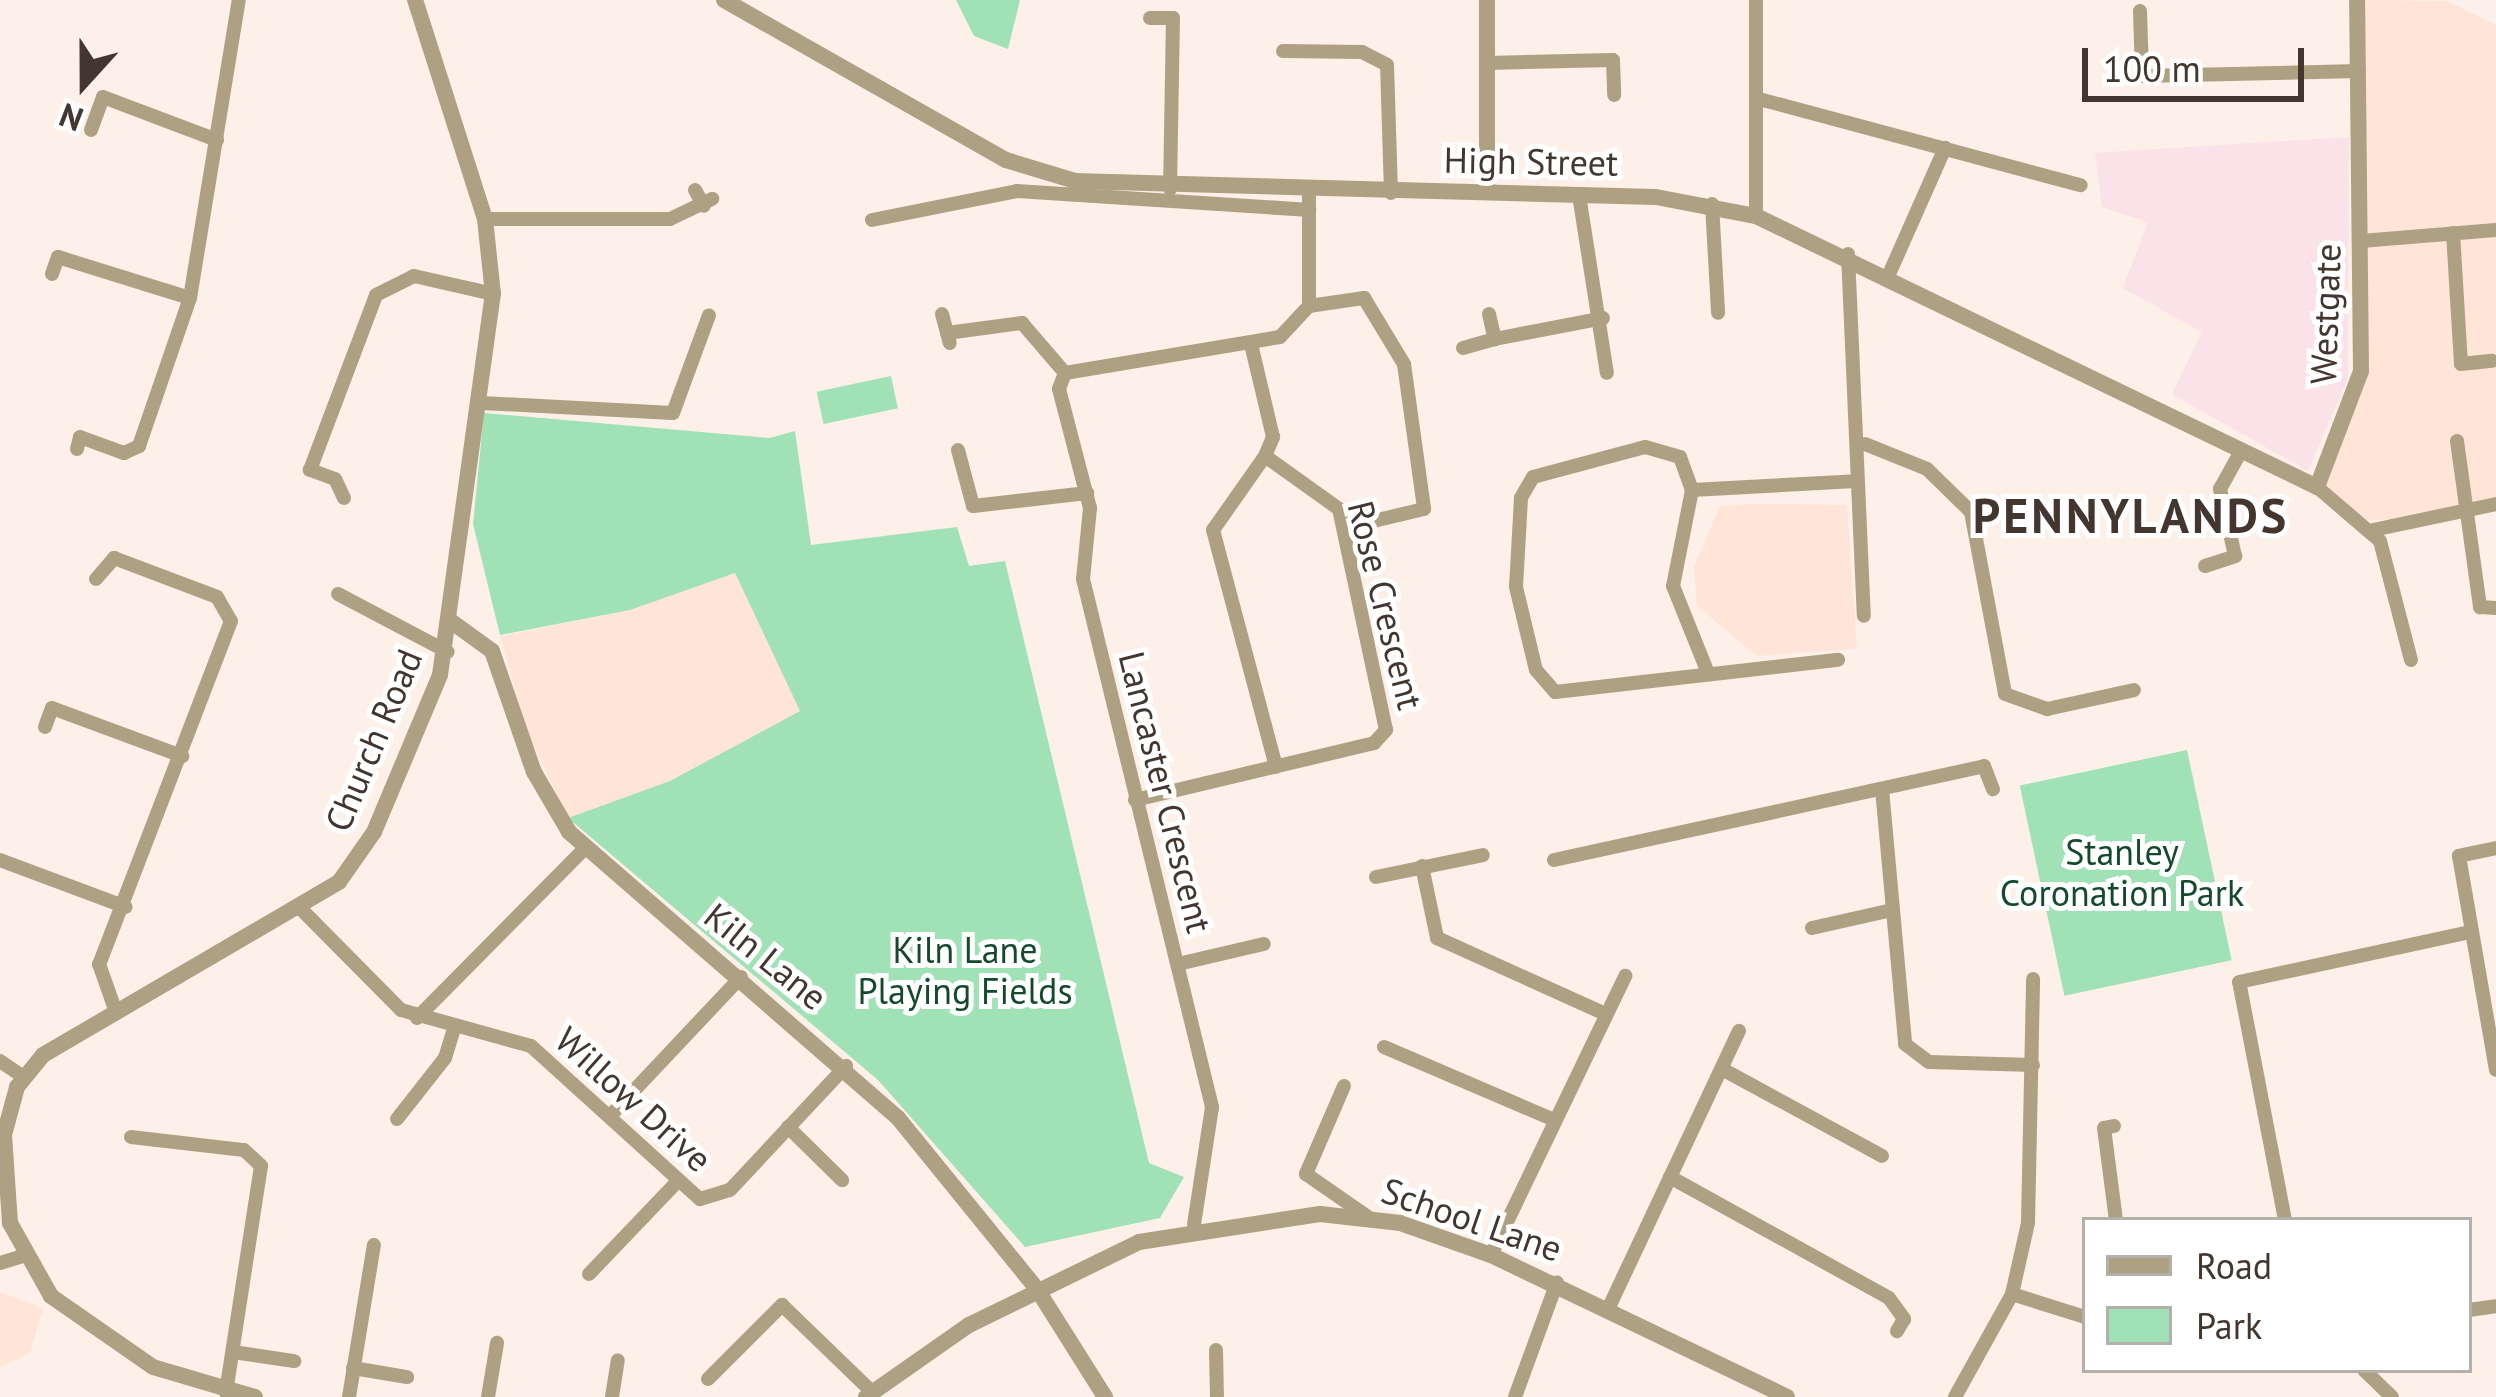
<!DOCTYPE html>
<html>
<head>
<meta charset="utf-8">
<style>
  body { margin:0 }
  #map { position:relative; width:2496px; height:1397px; overflow:hidden; background:#fdf0e8; font-family:"PT Sans",sans-serif }
  div>[style] { position:absolute }
  [style*='--x'] { left:calc(var(--x)*1px); top:calc(var(--y)*1px); width:calc(var(--w)*1px); rotate:calc(var(--a)*1deg) }
  .commercial>* { inset:0; background:#fbe1e8 }
  .built>* { inset:0; background:#fee5d8 }
  .green>* { inset:0; background:#a0e1b5; transform-origin:0 0 }
  .minor>* { height:14px; margin:-7px; padding:0 7px; transform-origin:7px; border-radius:7px; background:#aea183 }
  .tertiary>* { height:16px; margin:-8px; padding:0 8px; transform-origin:8px; border-radius:8px; background:#aea183 }
  span { translate:-50% -50%; white-space:nowrap; text-align:center; line-height:1.15; -webkit-text-stroke:10px #fff; paint-order:stroke }
  .street-label { font-size:36px; color:#42362e }
  .park-label { font-size:36px; color:#134a2b }
  .district-label { font-size:48px; color:#42362e; font-weight:700; letter-spacing:3px }
  .legend { position:absolute; left:2082px; top:1217px; width:390px; height:156px; box-sizing:border-box; background:#fff; border:3px solid #b3afab; margin:0; padding:15px 21px; list-style:none; font-size:36px; color:#42362e }
  .legend li { display:flex; align-items:center; gap:24px; height:60px }
  .legend b { width:60px; border:3px solid #b3afab }
  .north { position:absolute; left:24px; top:24px; width:120px; height:120px; -webkit-text-stroke:9px #fff; paint-order:stroke; rotate:201deg; font-size:33px; font-weight:700; line-height:48px; text-align:center; color:#42362e }
  .north::after { content:''; display:block; margin:auto; width:42px; height:54px; background:#42362e; clip-path:polygon(50% 0,100% 100%,50% 72%,0 100%) }
  .scale { position:absolute; left:2082px; top:48px; width:222px; height:54px; box-sizing:border-box; border:6px solid #42362e; border-top:0; padding-left:15px; font-size:36px; line-height:42px; white-space:nowrap; color:#42362e; -webkit-text-stroke:9px #fff; paint-order:stroke }
</style>
</head>
<body>
<div id="map">
  <div class="commercial">
    <i style="clip-path:polygon(2349px 137px,2348px 378px,2308px 471px,2172px 394px,2202px 332px,2123px 288px,2148px 222px,2102px 207px,2095px 153px)"></i>
  </div>
  <div class="built">
    <i style="clip-path:polygon(2357px 0,2447px 1px,2496px 25px,2496px 504px,2439px 518px,2364px 520px,2317px 487px,2357px 394px)"></i>
    <i style="clip-path:polygon(1752px 504px,1847px 505px,1857px 649px,1757px 656px,1697px 606px,1694px 567px,1720px 506px)"></i>
    <i style="clip-path:polygon(735px 573px,793px 690px,855px 881px,708px 934px,568px 818px,526px 729px,500px 636px,630px 610px)"></i>
    <i style="clip-path:polygon(0 1292px,43px 1308px,30px 1353px,0 1367px)"></i>
  </div>
  <div class="green">
    <i style="clip-path:polygon(956px 0,1020px 0,1008px 49px,974px 36px)"></i>
    <i style="left:891px;top:376px;width:33px;height:76px;rotate:78deg"></i>
    <i style="clip-path:polygon(484px 413px,770px 438px,795px 431px,811px 545px,957px 527px,969px 566px,1005px 561px,1149px 1163px,1184px 1177px,1160px 1218px,1025px 1247px,878px 1080px,568px 818px,670px 781px,800px 711px,735px 573px,630px 610px,500px 635px,473px 524px)"></i>
    <i style="left:2187px;top:750px;width:215px;height:171px;rotate:78deg"></i>
  </div>
  <div class="minor">
    <i style="--x:2140;--y:11;--w:65;--a:88.2"></i>
    <i style="--x:2142;--y:76;--w:217;--a:-1.3"></i>
    <i style="--x:1150;--y:18;--w:23;--a:0"></i>
    <i style="--x:1173;--y:18;--w:171;--a:91"></i>
    <i style="--x:1283;--y:51;--w:79;--a:0.7"></i>
    <i style="--x:1362;--y:52;--w:28;--a:27"></i>
    <i style="--x:1387;--y:65;--w:128;--a:88.2"></i>
    <i style="--x:1488;--y:63;--w:125;--a:-1.4"></i>
    <i style="--x:1613;--y:60;--w:35;--a:88"></i>
    <i style="--x:1759;--y:99;--w:333;--a:15"></i>
    <i style="--x:91;--y:130;--w:35;--a:-70"></i>
    <i style="--x:103;--y:97;--w:122;--a:20.7"></i>
    <i style="--x:695;--y:190;--w:18;--a:61"></i>
    <i style="--x:1579;--y:195;--w:180;--a:81.1"></i>
    <i style="--x:1712;--y:204;--w:109;--a:86.8"></i>
    <i style="--x:1756;--y:216;--w:216;--a:-90"></i>
    <i style="--x:485;--y:219;--w:185;--a:0"></i>
    <i style="--x:670;--y:219;--w:47;--a:-25.5"></i>
    <i style="--x:872;--y:220;--w:148;--a:-11.3"></i>
    <i style="--x:1017;--y:191;--w:293;--a:3.7"></i>
    <i style="--x:2453;--y:233;--w:131;--a:86.5"></i>
    <i style="--x:2461;--y:364;--w:31;--a:-6"></i>
    <i style="--x:2361;--y:241;--w:135;--a:-4.7"></i>
    <i style="--x:1848;--y:254;--w:362;--a:87.5"></i>
    <i style="--x:1890;--y:272;--w:136;--a:-66.1"></i>
    <i style="--x:52;--y:274;--w:18;--a:-71"></i>
    <i style="--x:58;--y:257;--w:138;--a:17.3"></i>
    <i style="--x:1309;--y:306;--w:56;--a:-8.3"></i>
    <i style="--x:1364;--y:298;--w:77;--a:58.8"></i>
    <i style="--x:1404;--y:364;--w:146;--a:82.1"></i>
    <i style="--x:1424;--y:509;--w:82;--a:166.6"></i>
    <i style="--x:942;--y:314;--w:30;--a:75"></i>
    <i style="--x:1489;--y:314;--w:26;--a:77"></i>
    <i style="--x:1495;--y:339;--w:110;--a:-11"></i>
    <i style="--x:947;--y:333;--w:76;--a:-7.6"></i>
    <i style="--x:1022;--y:323;--w:66;--a:49.3"></i>
    <i style="--x:1065;--y:373;--w:218;--a:-9.5"></i>
    <i style="--x:1280;--y:337;--w:42;--a:-46.9"></i>
    <i style="--x:1309;--y:306;--w:113;--a:-90"></i>
    <i style="--x:1463;--y:348;--w:33;--a:-16"></i>
    <i style="--x:1065;--y:373;--w:17;--a:111"></i>
    <i style="--x:1059;--y:389;--w:123;--a:75.4"></i>
    <i style="--x:1090;--y:508;--w:71;--a:95.6"></i>
    <i style="--x:1083;--y:579;--w:544;--a:76.27"></i>
    <i style="--x:1212;--y:1107;--w:119;--a:98.7"></i>
    <i style="--x:482;--y:403;--w:191;--a:3"></i>
    <i style="--x:673;--y:413;--w:104;--a:-69.8"></i>
    <i style="--x:2457;--y:441;--w:168;--a:82.1"></i>
    <i style="--x:2480;--y:607;--w:16;--a:4"></i>
    <i style="--x:1865;--y:444;--w:67;--a:22"></i>
    <i style="--x:1927;--y:469;--w:62;--a:44.3"></i>
    <i style="--x:1971;--y:512;--w:185;--a:79.4"></i>
    <i style="--x:2005;--y:694;--w:45;--a:19.7"></i>
    <i style="--x:2047;--y:709;--w:89;--a:-12.3"></i>
    <i style="--x:77;--y:449;--w:12;--a:-76"></i>
    <i style="--x:80;--y:437;--w:47;--a:20"></i>
    <i style="--x:124;--y:453;--w:17;--a:-25"></i>
    <i style="--x:139;--y:446;--w:157;--a:-71"></i>
    <i style="--x:190;--y:298;--w:302;--a:-80.7"></i>
    <i style="--x:958;--y:450;--w:58;--a:75"></i>
    <i style="--x:973;--y:506;--w:115;--a:-6.5"></i>
    <i style="--x:1265;--y:456;--w:90;--a:125.1"></i>
    <i style="--x:1213;--y:530;--w:245;--a:75.1"></i>
    <i style="--x:2317;--y:487;--w:83;--a:40.6"></i>
    <i style="--x:2380;--y:541;--w:123;--a:75.4"></i>
    <i style="--x:1692;--y:490;--w:164;--a:-3.1"></i>
    <i style="--x:344;--y:498;--w:21;--a:-115"></i>
    <i style="--x:335;--y:479;--w:27;--a:-160"></i>
    <i style="--x:310;--y:470;--w:187;--a:-69.3"></i>
    <i style="--x:376;--y:295;--w:42;--a:-26.6"></i>
    <i style="--x:414;--y:276;--w:81;--a:12.8"></i>
    <i style="--x:2373;--y:530;--w:126;--a:-11.9"></i>
    <i style="--x:2205;--y:566;--w:32;--a:-18"></i>
    <i style="--x:2235;--y:556;--w:69;--a:-102.6"></i>
    <i style="--x:2220;--y:489;--w:39;--a:-61"></i>
    <i style="--x:96;--y:579;--w:28;--a:-49"></i>
    <i style="--x:114;--y:558;--w:110;--a:20.7"></i>
    <i style="--x:217;--y:597;--w:28;--a:60"></i>
    <i style="--x:231;--y:621;--w:368;--a:111"></i>
    <i style="--x:99;--y:964;--w:51;--a:70.5"></i>
    <i style="--x:338;--y:594;--w:124;--a:27.8"></i>
    <i style="--x:1706;--y:668;--w:88;--a:-111.9"></i>
    <i style="--x:1673;--y:586;--w:98;--a:-78.8"></i>
    <i style="--x:1692;--y:490;--w:35;--a:-110"></i>
    <i style="--x:1680;--y:457;--w:36;--a:-164"></i>
    <i style="--x:1645;--y:447;--w:116;--a:165"></i>
    <i style="--x:1533;--y:477;--w:24;--a:120"></i>
    <i style="--x:1521;--y:498;--w:89;--a:93.2"></i>
    <i style="--x:1516;--y:587;--w:85;--a:76.5"></i>
    <i style="--x:1536;--y:670;--w:29;--a:49"></i>
    <i style="--x:1555;--y:692;--w:285;--a:-6.5"></i>
    <i style="--x:45;--y:727;--w:20;--a:-70"></i>
    <i style="--x:52;--y:708;--w:139;--a:20.3"></i>
    <i style="--x:1882;--y:789;--w:256;--a:84.8"></i>
    <i style="--x:1905;--y:1044;--w:30;--a:37"></i>
    <i style="--x:1929;--y:1062;--w:104;--a:1.7"></i>
    <i style="--x:1135;--y:800;--w:246;--a:-13.4"></i>
    <i style="--x:1374;--y:743;--w:18;--a:-47"></i>
    <i style="--x:1386;--y:730;--w:226;--a:-102"></i>
    <i style="--x:1339;--y:509;--w:91;--a:-144.4"></i>
    <i style="--x:1265;--y:456;--w:21;--a:-67"></i>
    <i style="--x:1273;--y:437;--w:96;--a:-103.3"></i>
    <i style="--x:2496;--y:848;--w:38;--a:168"></i>
    <i style="--x:2459;--y:856;--w:217;--a:80.2"></i>
    <i style="--x:0;--y:860;--w:134;--a:20.5"></i>
    <i style="--x:1554;--y:860;--w:440;--a:-12.3"></i>
    <i style="--x:1984;--y:766;--w:25;--a:69"></i>
    <i style="--x:1422;--y:866;--w:74;--a:78.2"></i>
    <i style="--x:1437;--y:938;--w:184;--a:24.3"></i>
    <i style="--x:1376;--y:877;--w:109;--a:-11.6"></i>
    <i style="--x:301;--y:909;--w:142;--a:45.3"></i>
    <i style="--x:401;--y:1010;--w:135;--a:15.5"></i>
    <i style="--x:531;--y:1046;--w:228;--a:42.2"></i>
    <i style="--x:700;--y:1199;--w:31;--a:-17"></i>
    <i style="--x:730;--y:1190;--w:170;--a:-46.9"></i>
    <i style="--x:1812;--y:928;--w:82;--a:-12.7"></i>
    <i style="--x:1178;--y:964;--w:88;--a:-13.1"></i>
    <i style="--x:417;--y:1018;--w:239;--a:-45.3"></i>
    <i style="--x:1384;--y:1047;--w:185;--a:23.2"></i>
    <i style="--x:0;--y:1061;--w:29;--a:34"></i>
    <i style="--x:1722;--y:1069;--w:182;--a:28.5"></i>
    <i style="--x:1344;--y:1086;--w:96;--a:113.4"></i>
    <i style="--x:1306;--y:1174;--w:75;--a:34.7"></i>
    <i style="--x:610;--y:1116;--w:191;--a:-46.7"></i>
    <i style="--x:397;--y:1119;--w:78;--a:-51.8"></i>
    <i style="--x:445;--y:1058;--w:34;--a:-73"></i>
    <i style="--x:2114;--y:1126;--w:10;--a:169"></i>
    <i style="--x:2104;--y:1128;--w:93;--a:82.6"></i>
    <i style="--x:788;--y:1127;--w:76;--a:44.5"></i>
    <i style="--x:131;--y:1137;--w:114;--a:6.6"></i>
    <i style="--x:244;--y:1150;--w:23;--a:43"></i>
    <i style="--x:261;--y:1166;--w:229;--a:98.8"></i>
    <i style="--x:1670;--y:1177;--w:250;--a:28.9"></i>
    <i style="--x:1889;--y:1298;--w:26;--a:54"></i>
    <i style="--x:1904;--y:1319;--w:14;--a:120"></i>
    <i style="--x:2285;--y:1220;--w:242;--a:-100.9"></i>
    <i style="--x:2239;--y:982;--w:237;--a:-12.2"></i>
    <i style="--x:1491;--y:1255;--w:310;--a:-64.3"></i>
    <i style="--x:0;--y:1263;--w:24;--a:-17"></i>
    <i style="--x:589;--y:1274;--w:129;--a:-46.3"></i>
    <i style="--x:2012;--y:1294;--w:77;--a:17.5"></i>
    <i style="--x:1610;--y:1305;--w:303;--a:-64.8"></i>
    <i style="--x:2469;--y:1310;--w:27;--a:-8"></i>
    <i style="--x:1216;--y:1350;--w:47;--a:88.8"></i>
    <i style="--x:233;--y:1352;--w:62;--a:8.4"></i>
    <i style="--x:353;--y:1368;--w:55;--a:9.5"></i>
    <i style="--x:2364;--y:1370;--w:39;--a:44"></i>
    <i style="--x:708;--y:1379;--w:105;--a:-45"></i>
    <i style="--x:782;--y:1305;--w:125;--a:44"></i>
    <i style="--x:349;--y:1397;--w:154;--a:-80.7"></i>
    <i style="--x:488;--y:1397;--w:55;--a:-80.5"></i>
    <i style="--x:612;--y:1397;--w:37;--a:-81"></i>
    <i style="--x:1515;--y:1397;--w:122;--a:-69.9"></i>
    <i style="--x:1955;--y:1397;--w:118;--a:-61"></i>
    <i style="--x:2012;--y:1294;--w:73;--a:-77.3"></i>
    <i style="--x:2028;--y:1223;--w:244;--a:-88.8"></i>
  </div>
  <div class="tertiary">
    <i style="--x:724;--y:0;--w:324;--a:29.6"></i>
    <i style="--x:1006;--y:160;--w:72;--a:16.9"></i>
    <i style="--x:1075;--y:181;--w:581;--a:1.58"></i>
    <i style="--x:1656;--y:197;--w:102;--a:10.8"></i>
    <i style="--x:1756;--y:216;--w:623;--a:25.78"></i>
    <i style="--x:2317;--y:487;--w:124;--a:-69.2"></i>
    <i style="--x:2361;--y:371;--w:371;--a:-90.6"></i>
    <i style="--x:1487;--y:189;--w:189;--a:-90"></i>
    <i style="--x:452;--y:622;--w:49;--a:35.9"></i>
    <i style="--x:492;--y:651;--w:128;--a:70.9"></i>
    <i style="--x:534;--y:772;--w:69;--a:59.7"></i>
    <i style="--x:569;--y:832;--w:436;--a:41"></i>
    <i style="--x:898;--y:1118;--w:220;--a:50.9"></i>
    <i style="--x:1037;--y:1289;--w:128;--a:57.8"></i>
    <i style="--x:255;--y:1397;--w:106;--a:-163.6"></i>
    <i style="--x:153;--y:1367;--w:124;--a:-145.2"></i>
    <i style="--x:51;--y:1296;--w:84;--a:-119.3"></i>
    <i style="--x:10;--y:1223;--w:88;--a:-93.9"></i>
    <i style="--x:4;--y:1135;--w:50;--a:-74.8"></i>
    <i style="--x:17;--y:1087;--w:41;--a:-50.9"></i>
    <i style="--x:43;--y:1055;--w:343;--a:-30.3"></i>
    <i style="--x:339;--y:882;--w:61;--a:-55"></i>
    <i style="--x:374;--y:832;--w:170;--a:-67.2"></i>
    <i style="--x:440;--y:675;--w:385;--a:-82.1"></i>
    <i style="--x:493;--y:294;--w:75;--a:-96.1"></i>
    <i style="--x:485;--y:219;--w:230;--a:-107.7"></i>
    <i style="--x:866;--y:1397;--w:126;--a:-35"></i>
    <i style="--x:969;--y:1325;--w:189;--a:-26"></i>
    <i style="--x:1139;--y:1242;--w:183;--a:-8.8"></i>
    <i style="--x:1320;--y:1214;--w:81;--a:6.4"></i>
    <i style="--x:1400;--y:1223;--w:96;--a:19.4"></i>
    <i style="--x:1491;--y:1255;--w:328;--a:25.6"></i>
  </div>
  <div class="street-label">
    <span style="left:1531px;top:161px;rotate:1deg">High Street</span>
    <span style="left:2325px;top:314px;rotate:-88deg">Westgate</span>
    <span style="left:1386px;top:605px;rotate:76deg">Rose Crescent</span>
    <span style="left:373px;top:740px;rotate:-67deg">Church Road</span>
    <span style="left:1166px;top:792px;rotate:76deg">Lancaster Crescent</span>
    <span style="left:766px;top:956px;rotate:39deg">Kiln Lane</span>
    <span style="left:634px;top:1099px;rotate:42deg">Willow Drive</span>
    <span style="left:1472px;top:1219px;rotate:19deg">School Lane</span>
  </div>
  <div class="park-label">
    <span style="left:2122px;top:872px">Stanley<br>Coronation Park</span>
    <span style="left:965px;top:970px">Kiln Lane<br>Playing Fields</span>
  </div>
  <div class="district-label">
    <span style="left:2131px;top:516px">PENNYLANDS</span>
  </div>
  <ul class="legend">
  <li><b style="height:15px;background:#aea183"></b>Road</li>
  <li><b style="height:33px;background:#a0e1b5"></b>Park</li>
  </ul>
  <div class="north">N</div>
  <div class="scale">100 m</div>
</div>
</body>
</html>
